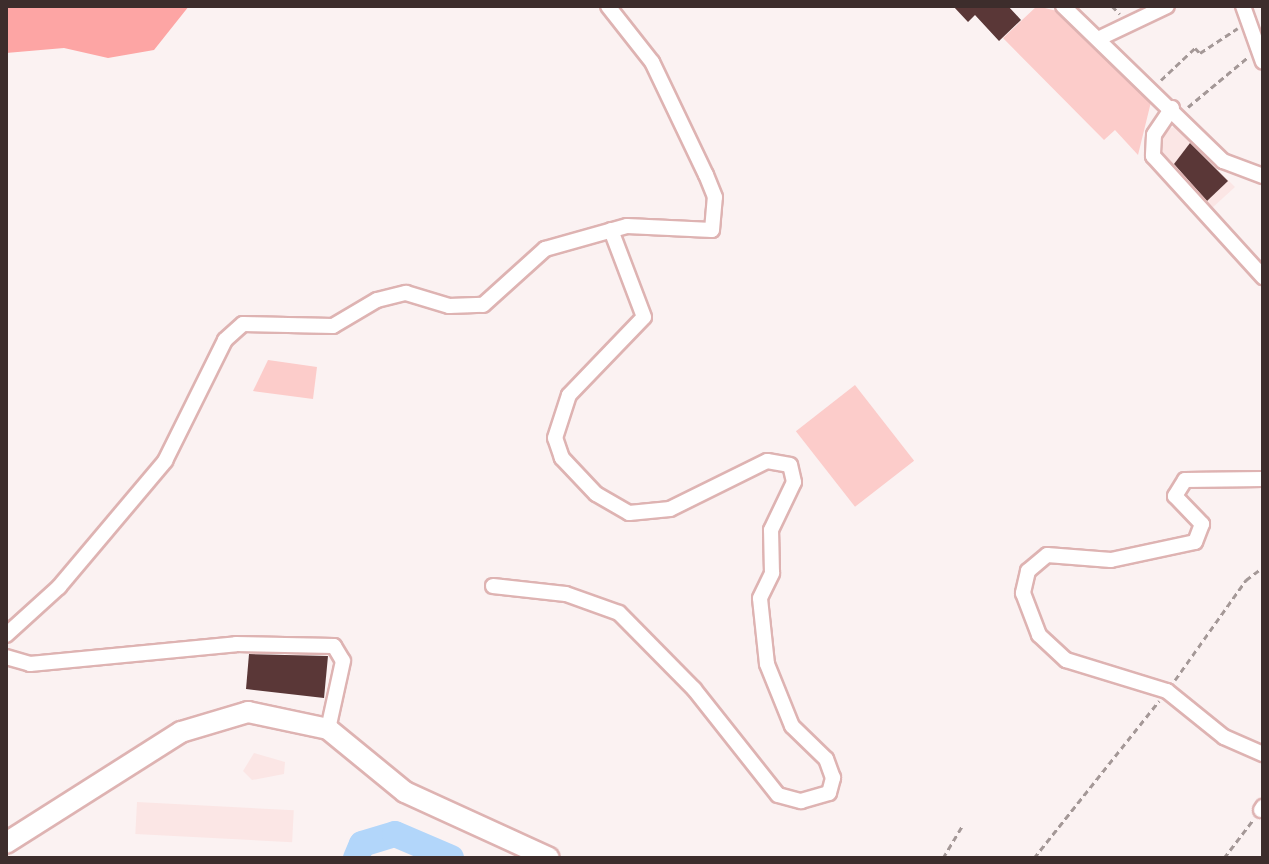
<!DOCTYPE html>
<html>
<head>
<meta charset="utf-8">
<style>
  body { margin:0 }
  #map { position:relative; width:1269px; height:864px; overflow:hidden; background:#fbf2f2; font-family:Montserrat,sans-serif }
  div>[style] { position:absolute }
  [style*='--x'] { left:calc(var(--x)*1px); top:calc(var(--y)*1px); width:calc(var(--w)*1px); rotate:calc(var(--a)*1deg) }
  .built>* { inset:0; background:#fbe6e5; transform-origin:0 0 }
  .green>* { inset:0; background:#fcccca; transform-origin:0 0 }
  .forest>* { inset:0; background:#fda5a4 }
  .river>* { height:26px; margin:-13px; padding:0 13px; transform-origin:13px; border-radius:13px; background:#b2d6fa }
  .building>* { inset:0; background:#5a3737 }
  .path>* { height:3px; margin-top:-1.5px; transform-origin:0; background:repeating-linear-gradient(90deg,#a49897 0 6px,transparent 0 10px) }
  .roads { filter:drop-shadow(2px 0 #deb3b2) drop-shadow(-2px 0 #deb3b2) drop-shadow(0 2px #deb3b2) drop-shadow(0 -2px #deb3b2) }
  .street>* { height:14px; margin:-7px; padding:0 7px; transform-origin:7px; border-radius:7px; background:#fff }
  .secondary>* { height:20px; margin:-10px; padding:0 10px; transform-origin:10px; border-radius:10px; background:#fff }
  span { translate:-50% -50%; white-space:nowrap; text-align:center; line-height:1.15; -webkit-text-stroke:8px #fbf2f2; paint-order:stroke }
  .frame { position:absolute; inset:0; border:8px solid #3d2d2c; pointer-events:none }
</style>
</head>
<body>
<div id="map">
  <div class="built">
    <i style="clip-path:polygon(1175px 127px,1235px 187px,1212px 208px,1156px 149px,1164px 129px)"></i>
    <i style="clip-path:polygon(254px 753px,285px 762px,284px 774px,252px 780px,243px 771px)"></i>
    <i style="left:137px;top:802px;width:157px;height:32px;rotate:3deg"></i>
  </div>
  <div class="green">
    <i style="clip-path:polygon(1037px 6px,1061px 12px,1151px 102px,1138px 155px,1115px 130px,1104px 140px,1003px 38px)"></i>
    <i style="clip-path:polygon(268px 360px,317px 367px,313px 399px,253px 391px)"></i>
    <i style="left:855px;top:385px;width:96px;height:75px;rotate:52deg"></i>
  </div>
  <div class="forest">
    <i style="clip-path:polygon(6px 6px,189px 6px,154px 50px,108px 58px,64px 48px,6px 53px)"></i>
  </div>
  <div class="river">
    <i style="--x:356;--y:858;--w:15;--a:-67"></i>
    <i style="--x:362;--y:844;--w:34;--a:-17"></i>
    <i style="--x:395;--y:834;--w:61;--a:23.2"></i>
  </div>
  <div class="building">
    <i style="clip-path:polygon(953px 6px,1008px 6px,1021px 20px,999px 41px,975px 15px,968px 22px)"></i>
    <i style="clip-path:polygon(1190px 143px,1228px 181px,1207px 201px,1174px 164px)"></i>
    <i style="clip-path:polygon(249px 654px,328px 656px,324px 698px,246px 689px)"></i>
  </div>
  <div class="path">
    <i style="--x:1112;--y:6;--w:11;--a:45"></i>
    <i style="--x:1161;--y:80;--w:47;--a:-43.3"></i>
    <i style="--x:1195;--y:48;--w:7;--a:45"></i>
    <i style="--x:1200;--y:53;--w:45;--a:-33.3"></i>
    <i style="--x:1188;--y:107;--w:78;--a:-39.8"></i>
    <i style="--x:1175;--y:680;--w:123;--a:-54.6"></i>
    <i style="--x:1246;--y:580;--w:21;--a:-37"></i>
    <i style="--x:943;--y:858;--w:39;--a:-59"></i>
    <i style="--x:1034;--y:858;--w:201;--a:-51.5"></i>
    <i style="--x:1224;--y:858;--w:48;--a:-52.7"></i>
  </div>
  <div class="roads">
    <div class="street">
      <i style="--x:1063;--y:6;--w:223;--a:44.1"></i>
      <i style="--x:1223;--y:161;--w:43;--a:20.6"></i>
      <i style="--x:1243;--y:6;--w:59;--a:70.3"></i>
      <i style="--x:1100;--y:38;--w:74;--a:-25.5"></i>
      <i style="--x:1172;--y:108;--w:32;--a:124"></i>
      <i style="--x:1154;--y:135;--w:21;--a:93"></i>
      <i style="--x:1153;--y:156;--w:164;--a:47.7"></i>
      <i style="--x:1263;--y:479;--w:78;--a:179.3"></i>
      <i style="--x:1185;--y:480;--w:19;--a:122"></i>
      <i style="--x:1175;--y:496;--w:39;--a:46"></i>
      <i style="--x:1202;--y:524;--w:19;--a:111"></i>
      <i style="--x:1195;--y:542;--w:86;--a:167.9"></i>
      <i style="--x:1111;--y:560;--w:64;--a:-175.5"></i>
      <i style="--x:1047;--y:555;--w:25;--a:140"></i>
      <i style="--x:1028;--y:571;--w:23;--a:103"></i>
      <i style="--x:1023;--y:593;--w:45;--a:69.1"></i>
      <i style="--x:1039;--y:635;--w:37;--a:43"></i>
      <i style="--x:1066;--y:660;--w:106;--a:17.1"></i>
      <i style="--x:1167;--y:691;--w:73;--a:38.9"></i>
      <i style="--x:1224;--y:737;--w:43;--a:23.6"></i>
      <i style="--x:493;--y:586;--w:73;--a:6.3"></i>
      <i style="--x:566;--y:594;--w:56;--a:19.7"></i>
      <i style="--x:619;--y:613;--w:107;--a:45.4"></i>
      <i style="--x:694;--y:689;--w:135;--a:51.6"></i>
      <i style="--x:778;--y:795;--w:24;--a:15"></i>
      <i style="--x:801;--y:801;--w:29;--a:-16"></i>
      <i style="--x:829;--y:793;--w:16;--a:-75"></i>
      <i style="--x:833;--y:778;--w:20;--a:-110"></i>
      <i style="--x:826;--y:759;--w:47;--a:-135.9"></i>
      <i style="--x:792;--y:726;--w:67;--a:-112"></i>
      <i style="--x:767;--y:664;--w:66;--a:-96.1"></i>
      <i style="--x:760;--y:598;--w:28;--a:-64"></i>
      <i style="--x:772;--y:573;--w:43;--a:-91.3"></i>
      <i style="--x:771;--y:530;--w:53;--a:-64.4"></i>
      <i style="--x:794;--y:482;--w:17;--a:-103"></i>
      <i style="--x:790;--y:465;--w:23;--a:-170"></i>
      <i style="--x:767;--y:461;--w:108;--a:153.7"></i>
      <i style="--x:670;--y:509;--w:41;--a:174.4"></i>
      <i style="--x:629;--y:513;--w:38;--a:-150"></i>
      <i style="--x:596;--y:494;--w:50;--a:-133.4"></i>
      <i style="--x:562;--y:458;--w:21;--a:-109"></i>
      <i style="--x:555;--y:438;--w:45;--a:-72"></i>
      <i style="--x:569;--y:395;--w:108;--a:-46.1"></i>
      <i style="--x:644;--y:317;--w:93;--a:-110.8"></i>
      <i style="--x:6;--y:635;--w:72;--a:-42.2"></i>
      <i style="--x:59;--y:587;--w:165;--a:-49.9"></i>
      <i style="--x:165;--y:461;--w:135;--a:-63.6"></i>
      <i style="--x:225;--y:340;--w:24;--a:-42"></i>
      <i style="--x:243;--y:324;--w:90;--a:1.3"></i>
      <i style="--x:333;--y:326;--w:51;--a:-30.6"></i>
      <i style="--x:377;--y:300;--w:30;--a:-14"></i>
      <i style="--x:406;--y:293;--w:45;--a:16.8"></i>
      <i style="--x:449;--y:306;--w:34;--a:-2"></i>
      <i style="--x:483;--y:305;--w:84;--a:-42.1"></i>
      <i style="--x:545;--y:249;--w:85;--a:-15.7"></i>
      <i style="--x:627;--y:226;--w:85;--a:2.7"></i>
      <i style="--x:712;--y:230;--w:33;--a:-85"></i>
      <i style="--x:715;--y:197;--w:24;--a:-112"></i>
      <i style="--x:706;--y:175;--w:125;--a:-115.5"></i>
      <i style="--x:652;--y:62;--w:71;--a:-128.2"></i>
      <i style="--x:6;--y:657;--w:25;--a:16"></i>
      <i style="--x:30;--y:664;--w:207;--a:-5.5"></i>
      <i style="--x:236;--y:644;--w:98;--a:1.2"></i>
      <i style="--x:334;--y:646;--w:17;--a:59"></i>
      <i style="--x:343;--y:661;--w:70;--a:102.4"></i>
      <i style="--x:1261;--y:810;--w:4;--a:-56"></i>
    </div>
    <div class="secondary">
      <i style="--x:6;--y:843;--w:207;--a:-32.4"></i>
      <i style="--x:181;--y:732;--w:70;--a:-16.6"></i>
      <i style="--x:248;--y:712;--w:82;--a:12"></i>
      <i style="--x:328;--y:729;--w:99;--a:39.3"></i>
      <i style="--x:405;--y:792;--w:158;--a:24.6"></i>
    </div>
  </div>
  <div class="frame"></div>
</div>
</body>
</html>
